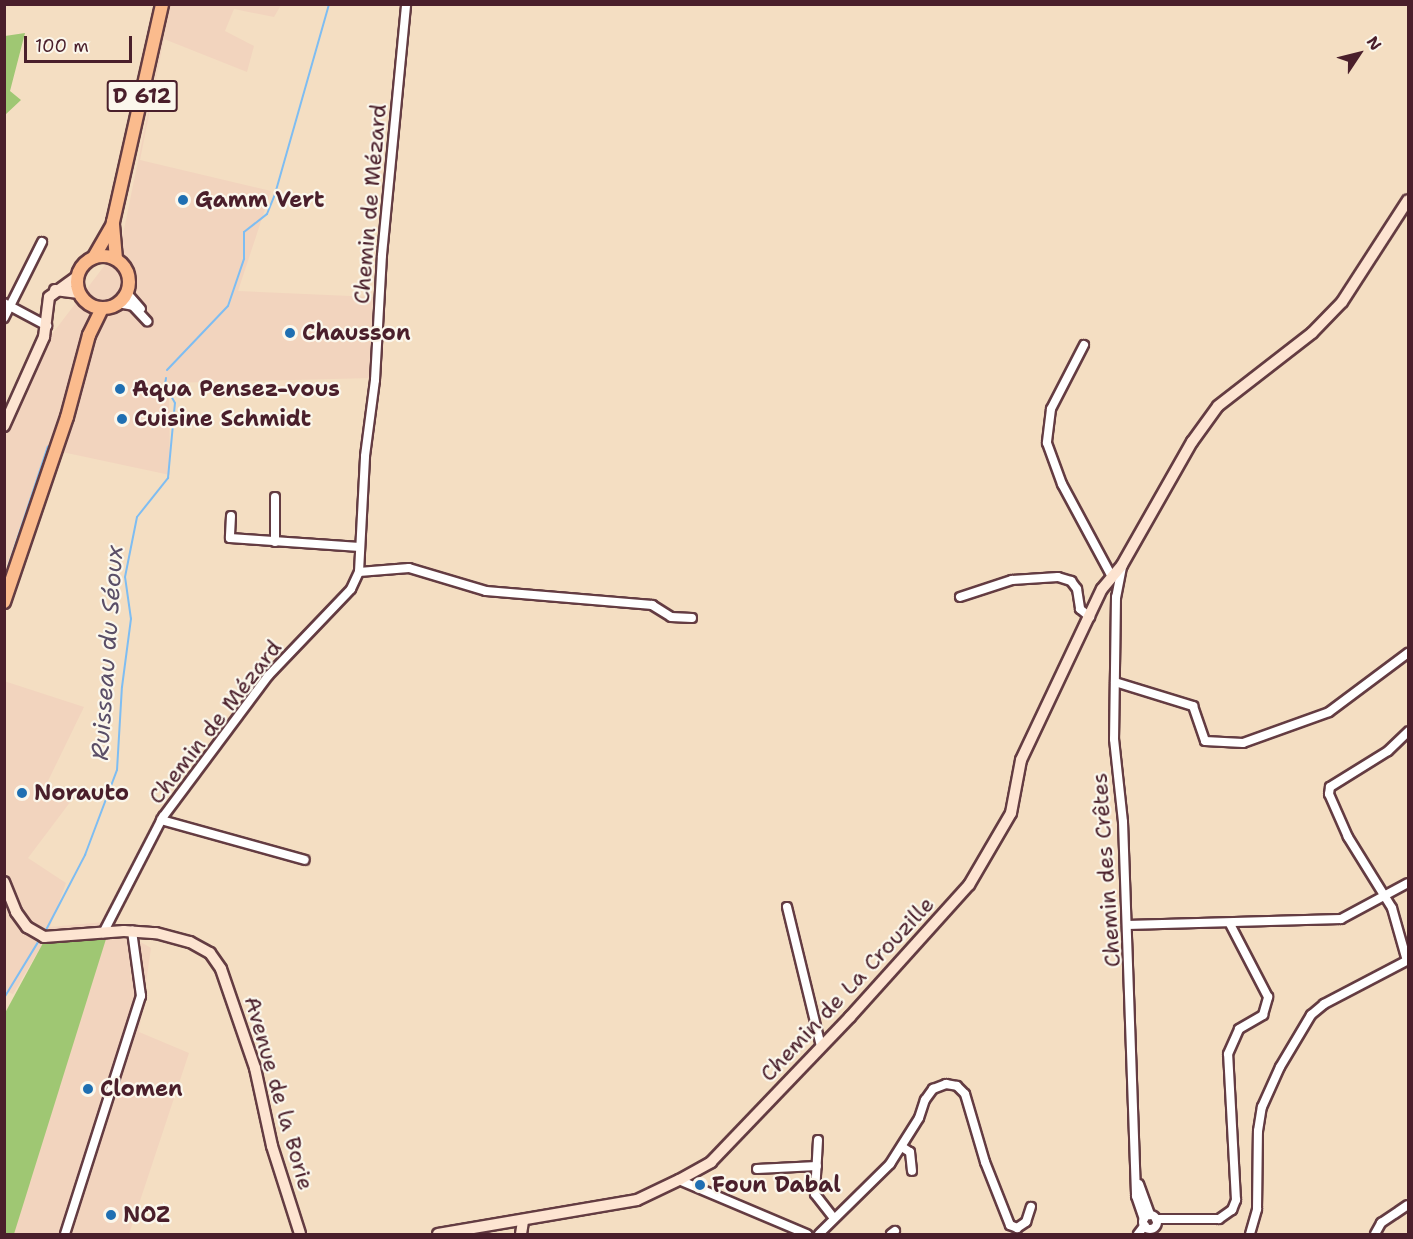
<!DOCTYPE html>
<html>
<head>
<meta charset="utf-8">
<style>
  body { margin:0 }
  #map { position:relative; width:1413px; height:1239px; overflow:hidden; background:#f4dec2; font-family:"Shantell Sans",sans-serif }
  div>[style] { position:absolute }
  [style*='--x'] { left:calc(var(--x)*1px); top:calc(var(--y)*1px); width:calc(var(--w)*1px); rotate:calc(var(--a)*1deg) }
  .built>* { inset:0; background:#f2d4be }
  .green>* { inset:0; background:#9fc773 }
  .stream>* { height:2px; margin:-1px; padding:0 1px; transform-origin:1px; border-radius:1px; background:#7ebdf2 }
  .roads { filter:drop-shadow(2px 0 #643c42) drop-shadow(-2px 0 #643c42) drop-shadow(0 2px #643c42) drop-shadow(0 -2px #643c42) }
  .street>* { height:8px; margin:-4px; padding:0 4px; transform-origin:4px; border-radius:4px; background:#fff }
  .street>.ring { margin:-4px; padding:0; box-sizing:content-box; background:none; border:8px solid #fff; border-radius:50% }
  .secondary>* { height:10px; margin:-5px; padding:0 5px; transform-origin:5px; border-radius:5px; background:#fde4d1 }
  .primary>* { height:12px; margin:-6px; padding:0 6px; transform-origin:6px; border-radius:6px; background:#fbbb8d }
  .primary>.ring { margin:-6px; padding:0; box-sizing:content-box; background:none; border:12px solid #fbbb8d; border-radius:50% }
  .dots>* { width:16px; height:16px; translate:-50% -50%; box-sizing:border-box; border:3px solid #fbf7ec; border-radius:50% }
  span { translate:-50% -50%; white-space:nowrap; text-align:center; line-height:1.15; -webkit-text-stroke:4.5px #fbf7ec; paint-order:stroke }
  .shield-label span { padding:2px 4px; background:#fbf7ec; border:2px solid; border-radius:4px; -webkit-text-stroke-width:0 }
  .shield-label { font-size:21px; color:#4a1f2b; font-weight:700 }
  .poi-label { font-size:22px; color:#4a1f2b; font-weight:700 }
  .left { translate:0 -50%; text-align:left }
  .street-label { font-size:22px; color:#4a1f2b }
  .water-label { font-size:24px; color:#5a4e67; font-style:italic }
  .frame { position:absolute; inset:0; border:6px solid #4a1f2b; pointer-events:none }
  .north { position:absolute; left:1329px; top:24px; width:60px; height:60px; -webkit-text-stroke:4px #fbf7ec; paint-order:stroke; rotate:55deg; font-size:16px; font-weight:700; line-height:24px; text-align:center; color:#4a1f2b }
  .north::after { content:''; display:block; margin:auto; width:21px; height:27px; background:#4a1f2b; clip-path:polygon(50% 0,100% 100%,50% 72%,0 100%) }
  .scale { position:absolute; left:24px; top:36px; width:108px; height:27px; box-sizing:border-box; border:3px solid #4a1f2b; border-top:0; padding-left:8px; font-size:18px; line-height:21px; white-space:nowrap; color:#4a1f2b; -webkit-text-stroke:4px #fbf7ec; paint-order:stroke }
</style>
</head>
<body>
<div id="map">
  <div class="built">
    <i style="clip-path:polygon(170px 5px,281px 5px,274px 17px,234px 9px,225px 31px,254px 46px,247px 72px,164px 39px,140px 160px,271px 191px,238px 291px,373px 297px,372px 378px,169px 383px,170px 475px,48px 449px,5px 570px,5px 434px,49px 338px,121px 244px)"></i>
    <i style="clip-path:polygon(4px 681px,84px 707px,47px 783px,74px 797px,28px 858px,66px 883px,50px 927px,105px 922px,151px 948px,139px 1032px,189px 1053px,129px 1234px,13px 1234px,43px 943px,13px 994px,5px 991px)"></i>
  </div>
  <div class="green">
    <i style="clip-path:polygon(25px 33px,10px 91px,21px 100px,5px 115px,5px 36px)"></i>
    <i style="clip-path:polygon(106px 939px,14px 1234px,5px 1234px,5px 1013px,43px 943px)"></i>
  </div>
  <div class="stream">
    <i style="--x:167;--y:370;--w:88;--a:-46.4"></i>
    <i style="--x:228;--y:306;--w:50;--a:-71.2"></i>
    <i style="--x:244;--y:259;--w:27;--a:-90"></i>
    <i style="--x:244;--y:232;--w:29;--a:-38"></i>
    <i style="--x:267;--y:214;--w:22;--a:-68"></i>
    <i style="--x:275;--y:194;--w:198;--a:-74.1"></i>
    <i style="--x:8;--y:567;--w:127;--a:-71.7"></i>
    <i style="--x:46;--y:930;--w:85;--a:-62.5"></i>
    <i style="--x:85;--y:855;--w:91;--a:-69.4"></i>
    <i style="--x:117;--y:770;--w:83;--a:-86.6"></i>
    <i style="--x:122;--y:687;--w:69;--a:-82.5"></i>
    <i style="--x:131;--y:619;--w:42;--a:-98.1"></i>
    <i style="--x:125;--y:577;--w:61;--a:-78.7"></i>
    <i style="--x:137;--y:517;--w:50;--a:-51.5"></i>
    <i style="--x:168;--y:478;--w:75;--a:-84.7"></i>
    <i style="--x:175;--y:403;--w:21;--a:-119"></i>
    <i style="--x:165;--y:385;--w:7;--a:-82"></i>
    <i style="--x:4;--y:998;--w:66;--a:-58.7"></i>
  </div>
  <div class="roads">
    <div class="street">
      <i style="--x:127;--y:293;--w:21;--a:49"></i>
      <i style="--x:4;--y:303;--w:49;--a:28.1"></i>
      <i style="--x:118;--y:303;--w:15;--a:11"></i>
      <i style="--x:133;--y:306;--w:21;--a:47"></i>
      <i style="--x:4;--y:318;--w:85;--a:-63.4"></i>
      <i style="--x:1084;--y:345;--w:72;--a:117.3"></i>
      <i style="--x:1051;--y:409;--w:34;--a:97"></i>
      <i style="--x:1047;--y:443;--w:44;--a:69.9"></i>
      <i style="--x:1062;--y:484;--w:106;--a:61.7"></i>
      <i style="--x:231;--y:516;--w:22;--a:93"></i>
      <i style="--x:230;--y:538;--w:130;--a:4"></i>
      <i style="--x:275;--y:542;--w:45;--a:-90"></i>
      <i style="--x:1122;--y:567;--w:31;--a:101"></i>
      <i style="--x:1116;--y:597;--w:142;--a:90.8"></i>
      <i style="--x:1114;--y:739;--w:83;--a:83.8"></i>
      <i style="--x:1123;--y:822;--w:374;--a:88"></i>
      <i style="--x:1136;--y:1196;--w:24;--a:71"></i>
      <i style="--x:359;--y:572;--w:50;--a:-4.6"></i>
      <i style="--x:409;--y:568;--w:80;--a:16.6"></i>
      <i style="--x:486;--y:591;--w:167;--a:4.8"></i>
      <i style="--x:652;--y:605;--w:22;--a:32"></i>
      <i style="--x:671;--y:617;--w:21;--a:3"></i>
      <i style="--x:960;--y:597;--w:55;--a:-18.1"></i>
      <i style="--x:1012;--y:580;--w:46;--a:-3.7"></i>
      <i style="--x:1058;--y:577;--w:14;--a:17"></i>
      <i style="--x:1071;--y:581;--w:10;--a:53"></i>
      <i style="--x:1077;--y:589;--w:20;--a:81"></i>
      <i style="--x:1080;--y:609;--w:13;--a:39"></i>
      <i style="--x:1115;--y:682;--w:82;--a:17.1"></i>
      <i style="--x:1193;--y:706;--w:37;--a:71"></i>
      <i style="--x:1205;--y:741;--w:38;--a:3"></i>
      <i style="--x:1243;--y:743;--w:91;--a:-19.8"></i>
      <i style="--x:1329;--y:712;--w:99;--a:-36.8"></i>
      <i style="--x:161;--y:820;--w:149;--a:15.5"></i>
      <i style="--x:787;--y:907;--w:144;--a:76.3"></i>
      <i style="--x:1127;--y:925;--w:214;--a:-1.6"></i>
      <i style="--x:1341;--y:919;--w:76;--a:-28.2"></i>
      <i style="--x:103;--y:933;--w:131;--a:-62.7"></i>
      <i style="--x:163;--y:817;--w:176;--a:-53.3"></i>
      <i style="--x:268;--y:676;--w:120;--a:-46.3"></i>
      <i style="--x:351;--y:589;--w:19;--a:-65"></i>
      <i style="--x:359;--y:572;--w:116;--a:-87"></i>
      <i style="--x:365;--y:456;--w:77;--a:-82.5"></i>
      <i style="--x:375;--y:380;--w:125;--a:-86.8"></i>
      <i style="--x:382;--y:255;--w:252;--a:-84.5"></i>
      <i style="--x:1407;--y:961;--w:55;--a:-105.8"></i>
      <i style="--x:1392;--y:908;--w:84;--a:-121.8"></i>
      <i style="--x:1348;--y:837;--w:47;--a:-113.8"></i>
      <i style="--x:1329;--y:794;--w:7;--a:-82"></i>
      <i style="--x:1330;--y:787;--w:68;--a:-31.8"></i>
      <i style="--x:1388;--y:751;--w:28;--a:-44"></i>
      <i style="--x:818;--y:1140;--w:54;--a:93.2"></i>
      <i style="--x:815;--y:1194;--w:29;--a:52"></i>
      <i style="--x:902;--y:1147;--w:9;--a:32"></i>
      <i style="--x:910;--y:1152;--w:19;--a:84"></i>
      <i style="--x:757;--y:1169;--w:60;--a:-2.9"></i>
      <i style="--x:679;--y:1180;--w:139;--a:22.9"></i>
      <i style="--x:1139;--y:1184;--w:33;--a:70"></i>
      <i class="ring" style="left:1143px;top:1215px;width:6px;height:6px"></i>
      <i style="--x:1156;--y:1219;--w:63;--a:0"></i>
      <i style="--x:1219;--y:1219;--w:16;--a:-35"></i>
      <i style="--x:1232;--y:1210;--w:11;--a:-68"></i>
      <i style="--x:1236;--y:1200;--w:146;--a:-93.1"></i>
      <i style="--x:1228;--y:1054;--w:27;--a:-66"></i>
      <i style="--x:1239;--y:1029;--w:28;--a:-30"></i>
      <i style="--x:1263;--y:1015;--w:19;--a:-74"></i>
      <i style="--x:1268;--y:997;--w:82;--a:-117.5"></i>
      <i style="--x:65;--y:1234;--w:250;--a:-72.3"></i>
      <i style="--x:141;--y:996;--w:66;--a:-97.9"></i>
      <i style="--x:819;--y:1234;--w:100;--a:-44.6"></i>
      <i style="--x:890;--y:1164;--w:54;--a:-57.8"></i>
      <i style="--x:919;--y:1118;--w:19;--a:-72"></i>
      <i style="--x:925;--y:1100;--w:14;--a:-54"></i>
      <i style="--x:933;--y:1089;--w:14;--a:-21"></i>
      <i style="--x:946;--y:1084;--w:11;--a:10"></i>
      <i style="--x:957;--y:1086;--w:11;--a:45"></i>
      <i style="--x:965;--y:1094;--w:71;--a:73.6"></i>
      <i style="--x:985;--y:1162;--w:68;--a:68.4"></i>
      <i style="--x:1010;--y:1225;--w:8;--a:23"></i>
      <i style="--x:1017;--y:1228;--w:11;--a:-34"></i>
      <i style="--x:1026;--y:1222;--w:16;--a:-72"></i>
      <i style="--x:891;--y:1234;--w:5;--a:-37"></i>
      <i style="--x:1138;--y:1234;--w:11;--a:-52"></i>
      <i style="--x:1250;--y:1234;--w:26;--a:-74"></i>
      <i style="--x:1257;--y:1209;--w:78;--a:-89.3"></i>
      <i style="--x:1258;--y:1131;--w:24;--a:-81"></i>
      <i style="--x:1262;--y:1107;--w:44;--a:-65.8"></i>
      <i style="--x:1280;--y:1067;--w:61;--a:-59.2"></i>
      <i style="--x:1311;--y:1015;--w:17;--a:-40"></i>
      <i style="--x:1324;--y:1004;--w:95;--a:-27.6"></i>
      <i style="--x:1375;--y:1234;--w:13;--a:-61"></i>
      <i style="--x:1381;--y:1223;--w:32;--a:-34"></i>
    </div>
    <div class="secondary">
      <i style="--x:55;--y:290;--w:24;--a:7"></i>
      <i style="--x:4;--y:426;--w:98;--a:-65.8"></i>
      <i style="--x:44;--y:337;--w:40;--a:-82.9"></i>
      <i style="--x:49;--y:297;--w:34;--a:-36"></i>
      <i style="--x:4;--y:882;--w:32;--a:68"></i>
      <i style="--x:16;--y:912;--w:19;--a:54"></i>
      <i style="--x:27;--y:927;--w:20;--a:30"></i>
      <i style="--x:44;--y:937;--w:80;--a:-4.3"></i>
      <i style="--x:124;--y:931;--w:32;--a:4"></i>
      <i style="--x:156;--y:933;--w:35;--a:15"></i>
      <i style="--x:190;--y:942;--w:23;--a:29"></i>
      <i style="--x:210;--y:953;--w:19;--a:55"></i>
      <i style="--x:221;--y:969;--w:105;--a:71"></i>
      <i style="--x:255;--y:1068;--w:80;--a:77.7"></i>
      <i style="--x:272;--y:1146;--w:92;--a:72.3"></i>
      <i style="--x:438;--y:1234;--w:202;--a:-9.7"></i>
      <i style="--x:637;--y:1200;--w:47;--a:-25.5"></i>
      <i style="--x:679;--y:1180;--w:37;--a:-29"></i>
      <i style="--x:711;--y:1162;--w:201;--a:-46.2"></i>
      <i style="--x:850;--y:1017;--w:178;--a:-48"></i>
      <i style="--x:969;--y:885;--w:83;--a:-59.7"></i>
      <i style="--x:1011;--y:813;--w:54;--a:-79.3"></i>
      <i style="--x:1021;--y:760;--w:189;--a:-64.7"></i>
      <i style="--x:1102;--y:589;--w:31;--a:-50"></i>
      <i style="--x:1122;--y:565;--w:142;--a:-60.4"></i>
      <i style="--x:1192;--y:442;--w:44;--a:-54.2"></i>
      <i style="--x:1218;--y:406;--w:119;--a:-37.8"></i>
      <i style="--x:1312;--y:333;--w:43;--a:-45.9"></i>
      <i style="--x:1342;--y:302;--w:121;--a:-57.1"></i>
      <i style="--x:521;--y:1234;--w:13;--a:-81"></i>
    </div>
    <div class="primary">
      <i class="ring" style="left:77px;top:256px;width:40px;height:40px"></i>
      <i style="--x:94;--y:257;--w:36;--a:-60"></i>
      <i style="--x:116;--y:259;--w:37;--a:-95"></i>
      <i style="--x:113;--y:222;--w:223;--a:-77.3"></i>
      <i style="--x:4;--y:602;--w:195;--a:-71.2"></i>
      <i style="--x:67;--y:417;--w:85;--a:-75"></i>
      <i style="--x:89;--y:335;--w:30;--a:-64"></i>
    </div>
  </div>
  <div class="dots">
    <i style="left:183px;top:200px;background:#1f6fb2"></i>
    <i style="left:290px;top:333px;background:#1f6fb2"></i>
    <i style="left:120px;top:389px;background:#1f6fb2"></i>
    <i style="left:122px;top:419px;background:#1f6fb2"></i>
    <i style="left:22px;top:793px;background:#1f6fb2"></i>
    <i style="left:88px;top:1089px;background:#1f6fb2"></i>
    <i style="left:700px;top:1185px;background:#1f6fb2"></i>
    <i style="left:111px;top:1215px;background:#1f6fb2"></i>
  </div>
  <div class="shield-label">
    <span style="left:142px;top:96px">D 612</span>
  </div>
  <div class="poi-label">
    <span class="left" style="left:195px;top:200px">Gamm Vert</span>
    <span class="left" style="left:302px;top:333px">Chausson</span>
    <span class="left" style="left:132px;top:389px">Aqua Pensez-vous</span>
    <span class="left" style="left:134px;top:419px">Cuisine Schmidt</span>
    <span class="left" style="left:34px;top:793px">Norauto</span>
    <span class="left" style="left:100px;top:1089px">Clomen</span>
    <span class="left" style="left:712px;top:1185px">Foun Dabal</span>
    <span class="left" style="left:123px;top:1215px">NOZ</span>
  </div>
  <div class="street-label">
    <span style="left:370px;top:204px;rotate:-85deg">Chemin de Mézard</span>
    <span style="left:215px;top:722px;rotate:-52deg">Chemin de Mézard</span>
    <span style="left:1106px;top:870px;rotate:-94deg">Chemin des Crêtes</span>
    <span style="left:847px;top:989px;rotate:-47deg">Chemin de La Crouzille</span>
    <span style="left:279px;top:1093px;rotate:74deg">Avenue de la Borie</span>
  </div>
  <div class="water-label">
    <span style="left:108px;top:653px;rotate:-86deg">Ruisseau du Séoux</span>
  </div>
  <div class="frame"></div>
  <div class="north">N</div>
  <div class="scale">100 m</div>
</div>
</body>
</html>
